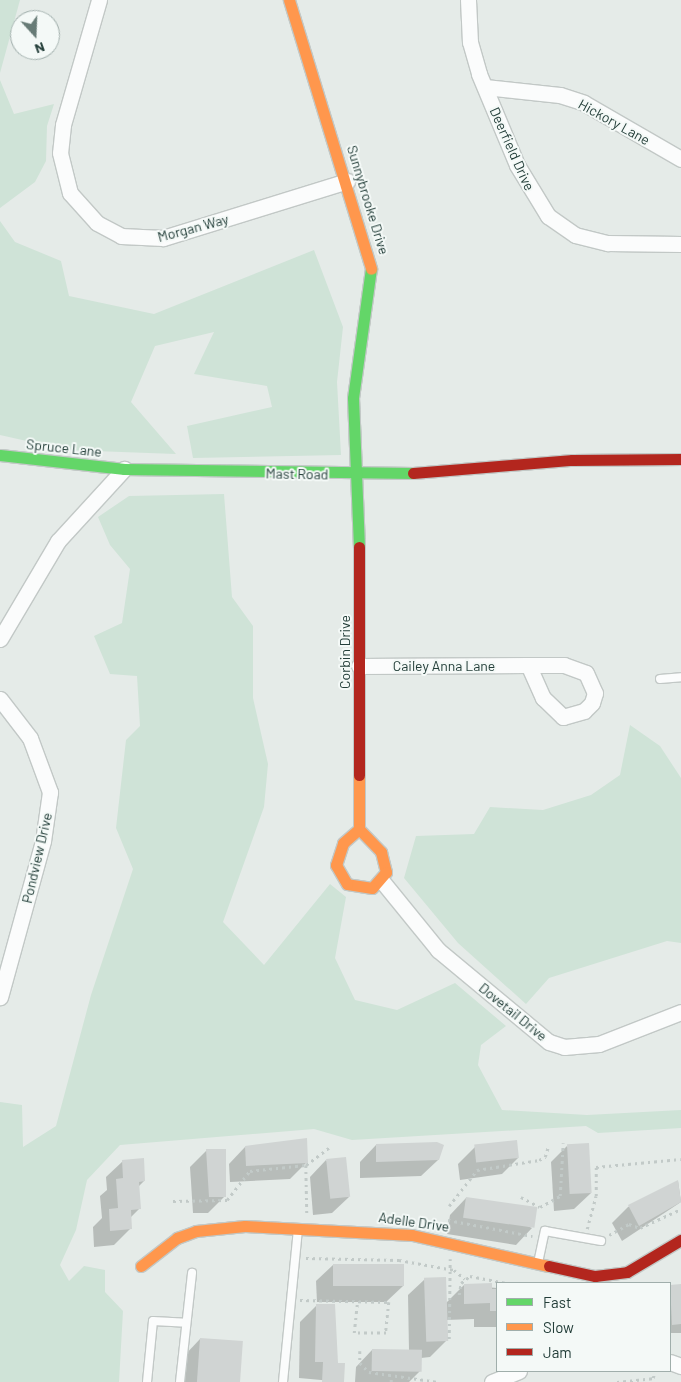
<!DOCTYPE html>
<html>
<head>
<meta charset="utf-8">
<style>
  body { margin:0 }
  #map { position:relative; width:681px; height:1382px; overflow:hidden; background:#e5ebe8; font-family:Barlow,sans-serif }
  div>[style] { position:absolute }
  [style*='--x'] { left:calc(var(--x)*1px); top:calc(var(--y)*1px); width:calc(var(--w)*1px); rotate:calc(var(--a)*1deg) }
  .green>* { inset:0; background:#cfe3d7 }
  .shadow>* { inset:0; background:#0003; transform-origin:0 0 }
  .building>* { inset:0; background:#d0d4d3; transform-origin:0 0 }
  .path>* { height:2.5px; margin-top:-1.25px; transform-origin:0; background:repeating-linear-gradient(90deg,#c2cac8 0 2.5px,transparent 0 6.5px) }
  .roads { filter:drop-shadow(1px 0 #c2c8c6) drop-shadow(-1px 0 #c2c8c6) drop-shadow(0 1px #c2c8c6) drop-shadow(0 -1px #c2c8c6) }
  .lane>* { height:8px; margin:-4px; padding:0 4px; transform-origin:4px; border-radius:4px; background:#fbfcfc }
  .street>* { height:15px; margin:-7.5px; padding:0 7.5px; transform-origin:7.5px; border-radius:7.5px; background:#fbfcfc }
  .fast>* { height:11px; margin:-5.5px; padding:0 5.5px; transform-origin:5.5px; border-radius:5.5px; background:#63d668 }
  .slow>* { height:11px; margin:-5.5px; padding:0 5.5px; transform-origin:5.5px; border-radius:5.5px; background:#ff974d }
  .jam>* { height:11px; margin:-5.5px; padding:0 5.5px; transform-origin:5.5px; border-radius:5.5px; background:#b3261e }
  span { translate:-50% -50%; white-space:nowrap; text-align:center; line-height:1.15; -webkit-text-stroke:4px #f4f9f7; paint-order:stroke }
  .street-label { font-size:14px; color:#233e39 }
  .legend { position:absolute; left:496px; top:1282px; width:175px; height:90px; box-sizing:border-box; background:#f4f9f7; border:1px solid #a0aeab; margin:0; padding:6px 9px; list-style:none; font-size:15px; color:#233e39 }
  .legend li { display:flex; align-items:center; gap:10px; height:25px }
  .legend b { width:25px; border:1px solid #a0aeab }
  .north { position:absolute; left:10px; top:10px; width:50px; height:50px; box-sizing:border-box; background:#f4f9f7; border:1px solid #a0aeab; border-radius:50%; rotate:160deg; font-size:14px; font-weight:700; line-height:20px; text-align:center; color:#233e39 }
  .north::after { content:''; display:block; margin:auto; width:18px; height:22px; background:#677b76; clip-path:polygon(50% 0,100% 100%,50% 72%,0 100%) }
</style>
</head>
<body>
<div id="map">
  <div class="green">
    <i style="clip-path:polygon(0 0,20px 0,0 73px)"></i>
    <i style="clip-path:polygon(0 80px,14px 114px,54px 104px,47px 126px,46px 161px,35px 182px,0 208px)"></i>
    <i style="clip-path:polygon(0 221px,15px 242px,61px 261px,69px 296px,154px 314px,314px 250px,343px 327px,337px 382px,341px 455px,193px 458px,187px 426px,272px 407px,267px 386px,194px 374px,214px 332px,155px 346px,131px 402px,176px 454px,67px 450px,0 435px)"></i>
    <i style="clip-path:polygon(224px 494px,232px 597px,253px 626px,253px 698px,268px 764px,264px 807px,223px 922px,264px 965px,330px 884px,346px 897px,335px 958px,355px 1000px,397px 1010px,455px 983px,506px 1026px,481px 1045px,478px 1065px,502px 1110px,587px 1115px,681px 1110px,681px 1128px,598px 1133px,586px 1126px,352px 1140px,314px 1129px,120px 1145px,87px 1180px,76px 1230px,60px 1265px,69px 1281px,84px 1266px,105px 1270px,105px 1292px,123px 1311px,119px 1382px,0 1382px,0 1102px,22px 1105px,23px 1147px,56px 1126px,91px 995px,133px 869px,116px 828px,126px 740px,140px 726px,137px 676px,110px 674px,94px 636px,122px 623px,130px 569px,110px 545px,98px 517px,129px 496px)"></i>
    <i style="clip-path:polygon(630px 725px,660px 746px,681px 778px,681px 943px,667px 941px,549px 978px,526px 1004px,458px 943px,404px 878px,416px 836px,474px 834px,490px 807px,543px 810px,591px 795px,620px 775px)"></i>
  </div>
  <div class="shadow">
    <i style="clip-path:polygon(306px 1140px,307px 1162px,290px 1179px,230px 1182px,229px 1164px,245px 1147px)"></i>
    <i style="clip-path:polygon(376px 1145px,438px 1160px,421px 1176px,360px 1178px,360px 1162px)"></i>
    <i style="clip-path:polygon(567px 1146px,591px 1193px,574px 1209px,554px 1211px,551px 1162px)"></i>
    <i style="clip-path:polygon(475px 1147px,518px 1158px,502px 1174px,460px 1180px,458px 1164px)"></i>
    <i style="clip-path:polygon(207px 1150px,225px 1196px,208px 1213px,193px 1213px,190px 1167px)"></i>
    <i style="clip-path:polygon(326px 1160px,349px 1197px,332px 1213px,313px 1215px,310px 1177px)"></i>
    <i style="clip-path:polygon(123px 1161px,144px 1181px,138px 1187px,139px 1209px,130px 1218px,131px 1228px,114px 1245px,94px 1247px,93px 1227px,102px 1218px,100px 1196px,107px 1190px,106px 1177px)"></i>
    <i style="clip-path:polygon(678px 1181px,681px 1202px,622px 1241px,612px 1223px,628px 1207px)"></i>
    <i style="clip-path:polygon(466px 1198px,532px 1228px,516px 1245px,447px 1234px,450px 1215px)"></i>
    <i style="clip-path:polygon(333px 1265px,403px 1286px,386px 1302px,317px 1302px,316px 1281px)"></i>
    <i style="clip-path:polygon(425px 1279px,446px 1303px,464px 1285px,497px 1288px,497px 1327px,474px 1327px,474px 1319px,446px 1320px,446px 1341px,430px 1357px,421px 1358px,420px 1371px,409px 1382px,355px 1382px,356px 1367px,372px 1350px,409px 1351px,408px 1295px)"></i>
    <i style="left:681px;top:1285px;width:48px;height:11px;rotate:90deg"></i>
    <i style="clip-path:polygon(317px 1305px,337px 1364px,343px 1382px,299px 1378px,300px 1322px)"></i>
    <i style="clip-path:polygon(200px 1339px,239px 1382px,182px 1382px,184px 1356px)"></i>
  </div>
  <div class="building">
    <i style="clip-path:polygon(307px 1138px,308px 1163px,246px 1166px,245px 1146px)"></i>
    <i style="left:517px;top:1140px;width:18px;height:43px;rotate:84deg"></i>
    <i style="clip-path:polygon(437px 1142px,444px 1145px,439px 1160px,376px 1162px,376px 1144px)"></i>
    <i style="left:589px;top:1143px;width:50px;height:22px;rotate:87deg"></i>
    <i style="clip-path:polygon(206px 1149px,226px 1149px,226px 1197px,209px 1197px)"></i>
    <i style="left:346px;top:1157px;width:40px;height:20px;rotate:84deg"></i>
    <i style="clip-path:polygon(144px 1158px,145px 1181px,139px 1182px,141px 1209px,131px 1210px,132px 1229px,110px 1231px,109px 1209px,118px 1208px,116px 1179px,123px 1178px,122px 1160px)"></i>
    <i style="clip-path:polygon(678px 1180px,681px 1202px,639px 1226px,628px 1205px)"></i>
    <i style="left:466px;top:1197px;width:72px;height:21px;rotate:8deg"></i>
    <i style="left:333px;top:1264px;width:71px;height:22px"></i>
    <i style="left:446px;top:1277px;width:64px;height:22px;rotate:88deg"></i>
    <i style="clip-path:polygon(492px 1283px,492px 1289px,497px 1289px,497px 1311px,490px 1311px,490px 1303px,464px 1304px,464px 1284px)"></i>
    <i style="clip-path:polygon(681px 1284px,681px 1324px,672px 1325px,670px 1285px)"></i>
    <i style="clip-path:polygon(316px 1304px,335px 1304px,338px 1363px,345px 1363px,344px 1382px,322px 1382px,323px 1362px,315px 1362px)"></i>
    <i style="left:200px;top:1338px;width:43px;height:44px;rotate:4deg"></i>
    <i style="left:372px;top:1349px;width:50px;height:22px;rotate:1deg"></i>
  </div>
  <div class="path">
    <i style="--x:306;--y:1165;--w:49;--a:88.8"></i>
    <i style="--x:521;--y:1197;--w:21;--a:28"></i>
    <i style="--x:540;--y:1207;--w:23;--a:-29"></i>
    <i style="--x:560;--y:1196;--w:53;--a:-86.8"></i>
    <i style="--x:173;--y:1201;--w:54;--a:-1.1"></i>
    <i style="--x:227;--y:1200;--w:37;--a:-52"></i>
    <i style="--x:250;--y:1171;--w:56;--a:-6.1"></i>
    <i style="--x:306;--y:1165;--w:30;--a:-37"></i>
    <i style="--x:449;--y:1206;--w:46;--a:-52.1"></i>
    <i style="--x:477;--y:1170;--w:63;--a:-9.2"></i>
    <i style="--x:539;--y:1160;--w:7;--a:-27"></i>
    <i style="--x:545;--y:1157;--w:10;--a:-73"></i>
    <i style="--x:448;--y:1220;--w:86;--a:10.8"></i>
    <i style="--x:587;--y:1229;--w:34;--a:-75"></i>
    <i style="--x:596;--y:1196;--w:29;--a:-90"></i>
    <i style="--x:596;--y:1167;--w:85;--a:-5.4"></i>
    <i style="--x:609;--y:1235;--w:23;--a:-29"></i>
    <i style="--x:629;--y:1224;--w:12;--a:20"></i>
    <i style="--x:640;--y:1228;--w:45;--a:-24.9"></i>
    <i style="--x:306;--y:1258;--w:93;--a:1.2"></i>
    <i style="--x:399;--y:1260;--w:56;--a:10.3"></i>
    <i style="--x:454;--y:1270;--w:14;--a:39"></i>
    <i style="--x:459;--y:1295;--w:12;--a:-81"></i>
    <i style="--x:461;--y:1283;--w:11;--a:-38"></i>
    <i style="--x:470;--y:1276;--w:38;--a:11"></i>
    <i style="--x:300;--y:1300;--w:89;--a:1.3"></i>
    <i style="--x:389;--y:1302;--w:31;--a:96"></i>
    <i style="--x:386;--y:1333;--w:32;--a:180"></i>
    <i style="--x:354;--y:1333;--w:31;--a:-84"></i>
    <i style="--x:449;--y:1339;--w:80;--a:-89.3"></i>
    <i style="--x:360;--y:1351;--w:12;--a:90"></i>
    <i style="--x:360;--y:1363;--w:13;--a:45"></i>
    <i style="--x:369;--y:1372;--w:70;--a:8.2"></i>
    <i style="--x:391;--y:1382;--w:6;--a:-90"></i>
    <i style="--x:617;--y:1382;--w:36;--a:-6"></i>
    <i style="--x:653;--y:1378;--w:7;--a:-74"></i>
  </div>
  <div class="roads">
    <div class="lane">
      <i style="--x:660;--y:679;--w:21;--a:-5"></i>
      <i style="--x:538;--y:1263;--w:33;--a:-78"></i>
      <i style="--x:545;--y:1231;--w:57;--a:10.1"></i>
      <i style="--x:147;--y:1382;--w:61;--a:-84.4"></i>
      <i style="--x:153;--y:1321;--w:33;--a:3"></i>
      <i style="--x:180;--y:1382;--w:110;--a:-83.7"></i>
      <i style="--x:283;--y:1382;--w:153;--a:-84.4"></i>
    </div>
    <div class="street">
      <i style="--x:99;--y:0;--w:130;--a:106.1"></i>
      <i style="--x:63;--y:125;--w:28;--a:96"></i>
      <i style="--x:60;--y:153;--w:41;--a:76"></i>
      <i style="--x:70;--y:193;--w:40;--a:48"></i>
      <i style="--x:97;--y:223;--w:27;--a:28"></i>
      <i style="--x:121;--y:236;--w:42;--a:2.7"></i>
      <i style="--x:163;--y:238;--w:193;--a:-17.2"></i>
      <i style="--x:468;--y:0;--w:42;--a:87.3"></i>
      <i style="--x:470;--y:42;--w:33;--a:74"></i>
      <i style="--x:479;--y:74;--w:99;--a:67.3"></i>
      <i style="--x:517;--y:165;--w:60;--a:58.7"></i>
      <i style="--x:548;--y:216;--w:33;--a:35"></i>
      <i style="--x:575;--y:235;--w:34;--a:14"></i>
      <i style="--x:608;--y:243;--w:73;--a:0.8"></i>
      <i style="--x:485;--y:87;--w:75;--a:6.1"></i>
      <i style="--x:560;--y:95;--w:25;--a:18"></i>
      <i style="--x:584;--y:103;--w:112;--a:30"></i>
      <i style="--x:0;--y:639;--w:114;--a:-59.4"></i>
      <i style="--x:58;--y:541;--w:98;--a:-47.5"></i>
      <i style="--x:528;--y:665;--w:36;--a:0"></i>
      <i style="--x:564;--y:665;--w:23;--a:20"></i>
      <i style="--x:586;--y:673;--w:22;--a:66"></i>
      <i style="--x:595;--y:693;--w:10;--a:107"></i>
      <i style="--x:592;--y:703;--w:11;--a:135"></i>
      <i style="--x:584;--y:711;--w:22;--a:164"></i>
      <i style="--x:563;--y:717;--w:28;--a:-136"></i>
      <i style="--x:543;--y:698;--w:36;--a:-114"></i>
      <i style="--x:359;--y:666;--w:169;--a:-0.3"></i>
      <i style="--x:0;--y:699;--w:49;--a:52.4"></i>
      <i style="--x:30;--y:738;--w:58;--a:69.7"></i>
      <i style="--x:50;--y:792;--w:49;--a:98.1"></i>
      <i style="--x:43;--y:841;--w:162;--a:105.4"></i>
      <i style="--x:382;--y:881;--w:89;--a:50.9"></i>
      <i style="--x:438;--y:950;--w:144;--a:39.7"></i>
      <i style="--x:549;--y:1042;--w:16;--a:18"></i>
      <i style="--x:564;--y:1047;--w:35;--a:-5"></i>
      <i style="--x:599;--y:1044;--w:88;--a:-21.3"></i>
      <i style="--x:670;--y:1362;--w:12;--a:20"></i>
      <i style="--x:492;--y:1382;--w:29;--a:-22"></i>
    </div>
    <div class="fast">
      <i style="--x:0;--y:455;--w:125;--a:6.4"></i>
      <i style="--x:124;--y:469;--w:289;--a:0.8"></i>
      <i style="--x:359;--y:547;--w:149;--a:-92.3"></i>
      <i style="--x:353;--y:398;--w:130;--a:-82.1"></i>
    </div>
    <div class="slow">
      <i style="--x:289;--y:0;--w:281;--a:73"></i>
      <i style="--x:359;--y:775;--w:54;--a:90"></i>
      <i style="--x:359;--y:829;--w:32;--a:46"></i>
      <i style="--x:381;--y:852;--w:21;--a:76"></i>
      <i style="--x:386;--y:872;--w:21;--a:131"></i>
      <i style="--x:372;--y:888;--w:25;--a:-171"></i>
      <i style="--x:347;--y:884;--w:22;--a:-120"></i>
      <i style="--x:336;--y:865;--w:23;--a:-72"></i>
      <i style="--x:343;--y:843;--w:21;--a:-41"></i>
      <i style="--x:141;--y:1266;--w:46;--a:-37.9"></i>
      <i style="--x:177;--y:1238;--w:20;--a:-20"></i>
      <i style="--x:196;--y:1231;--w:49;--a:-5.8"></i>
      <i style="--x:245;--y:1226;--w:167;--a:3.1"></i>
      <i style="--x:412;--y:1235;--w:140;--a:12.8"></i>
    </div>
    <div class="jam">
      <i style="--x:413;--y:473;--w:160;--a:-4.7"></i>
      <i style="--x:572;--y:460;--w:109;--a:-0.5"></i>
      <i style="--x:359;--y:547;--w:228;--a:90"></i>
      <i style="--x:549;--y:1266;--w:47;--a:12.3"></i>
      <i style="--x:595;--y:1276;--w:32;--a:-7"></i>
      <i style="--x:627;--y:1272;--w:63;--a:-30.7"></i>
    </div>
  </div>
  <div class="street-label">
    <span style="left:614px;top:122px;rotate:29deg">Hickory Lane</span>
    <span style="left:512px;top:149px;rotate:66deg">Deerfield Drive</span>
    <span style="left:368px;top:200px;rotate:73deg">Sunnybrooke Drive</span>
    <span style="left:193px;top:228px;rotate:-15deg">Morgan Way</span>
    <span style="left:64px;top:448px;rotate:6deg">Spruce Lane</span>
    <span style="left:297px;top:474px;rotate:1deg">Mast Road</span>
    <span style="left:345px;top:652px;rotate:-90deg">Corbin Drive</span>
    <span style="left:444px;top:666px">Cailey Anna Lane</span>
    <span style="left:37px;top:858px;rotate:-77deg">Pondview Drive</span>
    <span style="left:513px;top:1012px;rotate:39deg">Dovetail Drive</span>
    <span style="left:414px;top:1222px;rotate:8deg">Adelle Drive</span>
  </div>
  <ul class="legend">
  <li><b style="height:6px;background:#63d668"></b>Fast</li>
  <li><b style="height:6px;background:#ff974d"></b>Slow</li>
  <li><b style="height:6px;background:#b3261e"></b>Jam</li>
  </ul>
  <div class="north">N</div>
</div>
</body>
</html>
